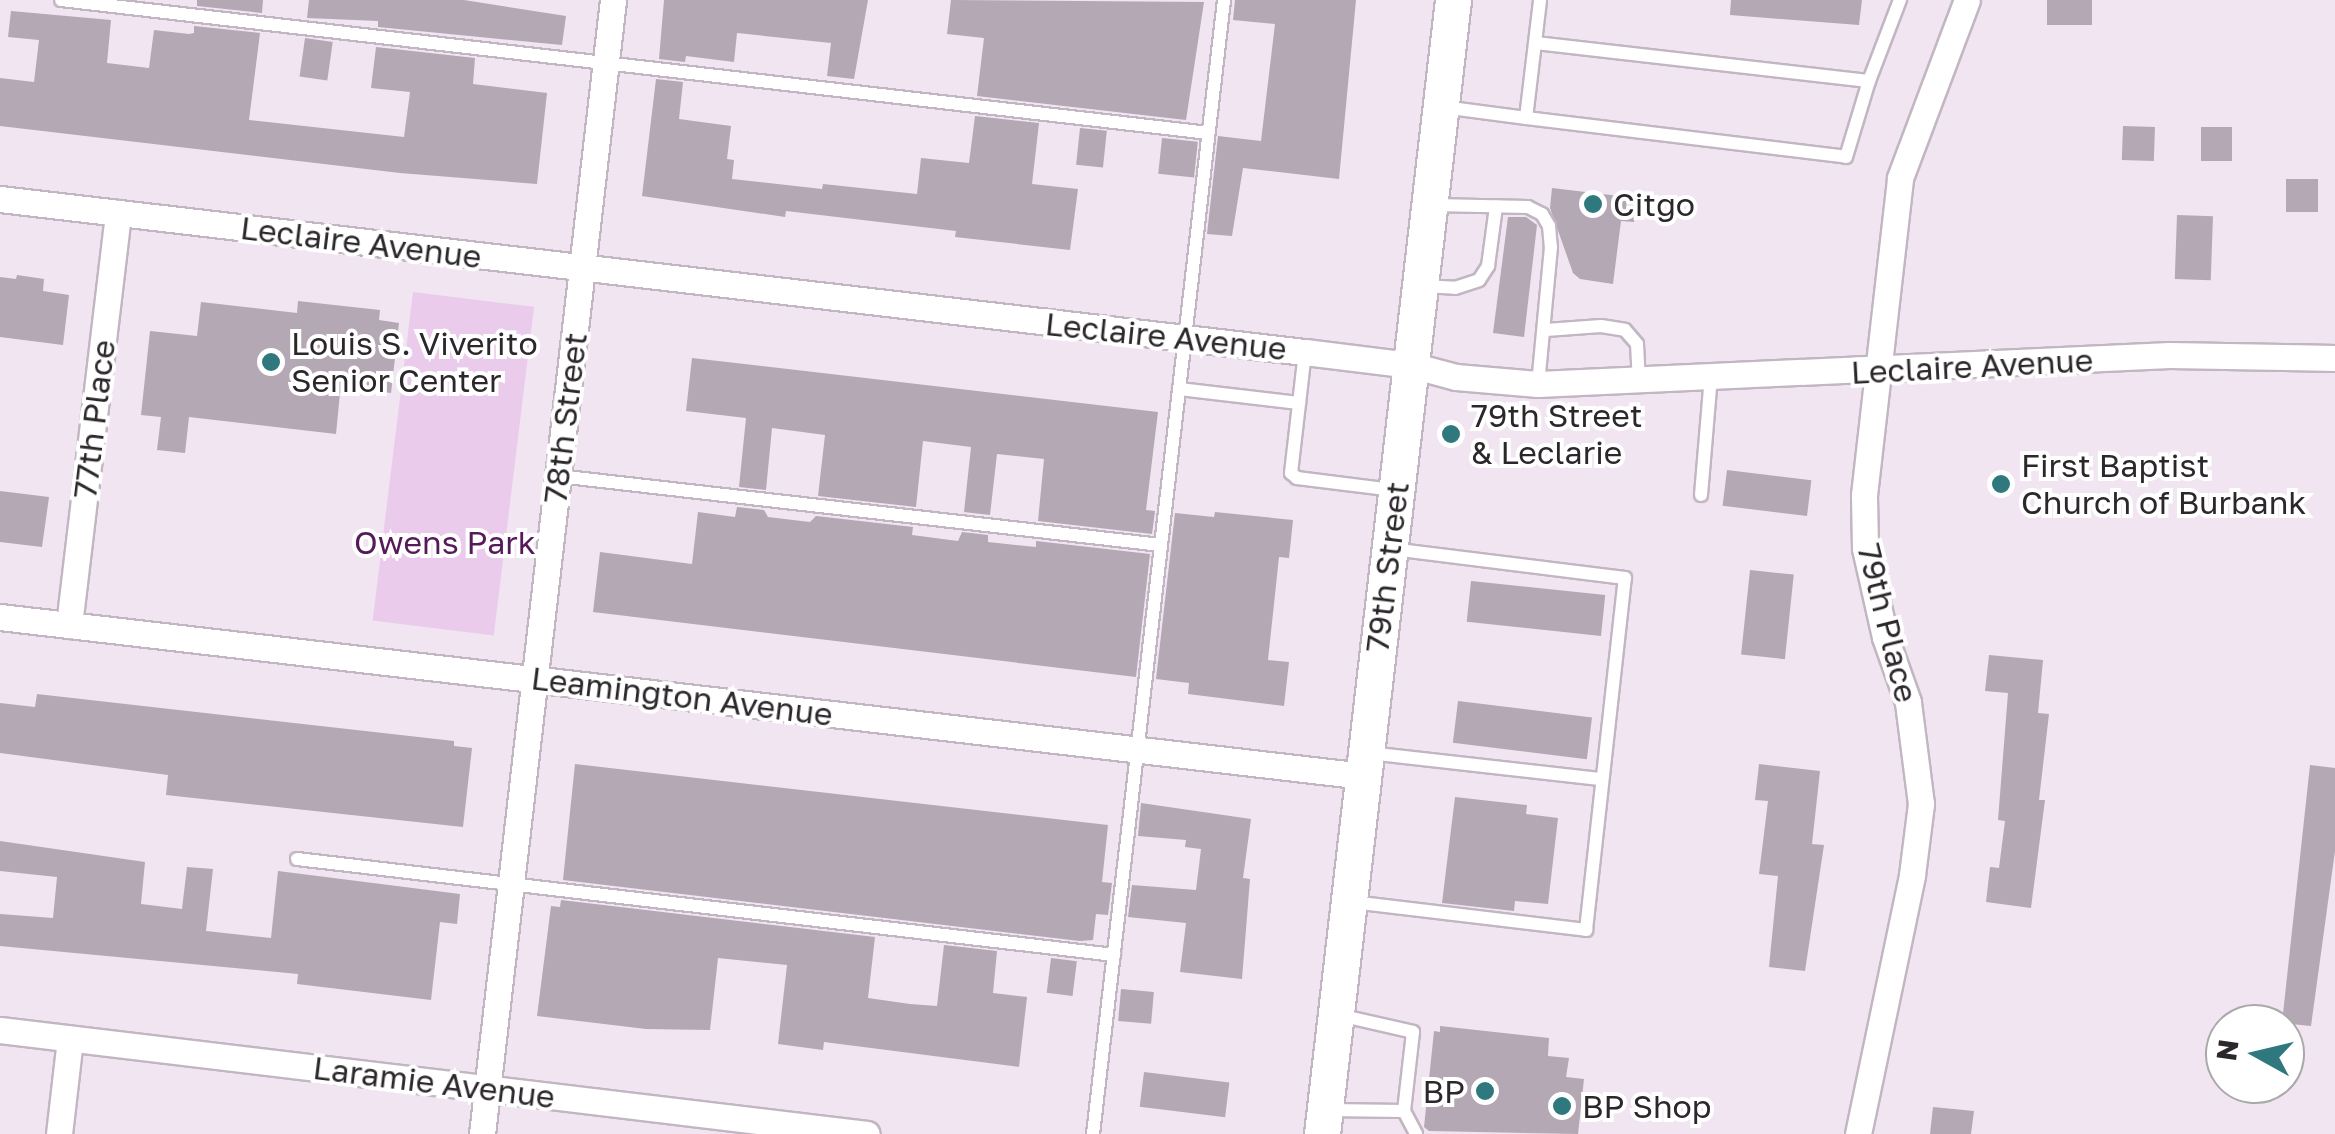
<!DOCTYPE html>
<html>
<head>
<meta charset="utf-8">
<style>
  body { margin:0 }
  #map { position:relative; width:2335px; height:1134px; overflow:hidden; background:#f0e5f0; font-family:"Golos Text",sans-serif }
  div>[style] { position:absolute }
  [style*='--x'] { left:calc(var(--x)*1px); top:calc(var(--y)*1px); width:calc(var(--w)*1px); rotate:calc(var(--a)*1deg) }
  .green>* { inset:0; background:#ebcbeb; transform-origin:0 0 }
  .building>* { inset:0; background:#b3a8b3; transform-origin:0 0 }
  .roads { filter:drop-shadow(2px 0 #c1b6c1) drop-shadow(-2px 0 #c1b6c1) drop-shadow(0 2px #c1b6c1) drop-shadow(0 -2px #c1b6c1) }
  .service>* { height:12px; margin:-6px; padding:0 6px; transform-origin:6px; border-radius:6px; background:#fff }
  .minor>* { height:25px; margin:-12.5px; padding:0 12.5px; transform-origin:12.5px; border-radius:12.5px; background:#fff }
  .secondary>* { height:35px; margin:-17.5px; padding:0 17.5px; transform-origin:17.5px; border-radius:17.5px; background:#fff }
  .dots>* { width:28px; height:28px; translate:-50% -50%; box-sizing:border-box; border:5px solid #fff; border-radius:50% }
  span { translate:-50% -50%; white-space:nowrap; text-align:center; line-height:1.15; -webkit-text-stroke:8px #fff; paint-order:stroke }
  .poi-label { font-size:32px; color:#2b272b }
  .left { translate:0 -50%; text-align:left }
  .right { translate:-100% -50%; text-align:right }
  .street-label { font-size:32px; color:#2b272b }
  .park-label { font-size:32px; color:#551a58 }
  .north { position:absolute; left:2205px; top:1004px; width:100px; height:100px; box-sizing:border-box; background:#fff; border:2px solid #aaa9aa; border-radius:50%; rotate:278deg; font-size:28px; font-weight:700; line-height:40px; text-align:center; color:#2b272b }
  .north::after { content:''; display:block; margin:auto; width:35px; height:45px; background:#2f787d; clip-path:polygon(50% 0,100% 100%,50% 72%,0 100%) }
</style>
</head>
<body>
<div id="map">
  <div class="green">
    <i style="left:413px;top:292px;width:122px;height:331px;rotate:7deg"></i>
  </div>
  <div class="building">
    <i style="clip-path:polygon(197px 0,263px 0,262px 13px,197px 6px)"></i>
    <i style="clip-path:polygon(309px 0,464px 0,566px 16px,562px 45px,378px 27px,378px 21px,307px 18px)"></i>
    <i style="clip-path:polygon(664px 0,868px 0,854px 79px,827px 76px,831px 43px,737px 33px,734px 62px,686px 56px,685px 62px,659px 59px)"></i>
    <i style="clip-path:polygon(951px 0,1204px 2px,1186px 120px,977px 96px,984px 38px,947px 34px)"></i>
    <i style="clip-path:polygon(1235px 0,1356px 0,1339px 179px,1243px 168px,1232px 236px,1207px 234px,1218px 136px,1261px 141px,1275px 24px,1233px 20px)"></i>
    <i style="clip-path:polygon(1731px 0,1862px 0,1859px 25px,1730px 15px)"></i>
    <i style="left:2047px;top:0;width:45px;height:25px"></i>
    <i style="clip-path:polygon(11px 11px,111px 20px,107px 63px,149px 68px,154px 30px,189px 34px,194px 33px,194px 26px,260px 33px,249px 120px,404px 137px,410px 92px,371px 88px,376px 47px,475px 58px,473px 84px,547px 93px,537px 184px,400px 173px,0 126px,0 78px,34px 82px,39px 40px,8px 37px)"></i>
    <i style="left:305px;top:38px;width:28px;height:39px;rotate:8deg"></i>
    <i style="clip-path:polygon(656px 79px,683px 82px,679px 119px,731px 126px,727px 159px,734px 160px,732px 179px,822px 189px,823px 184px,917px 194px,921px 158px,969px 163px,975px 116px,1039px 123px,1032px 184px,1078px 189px,1070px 250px,955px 237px,956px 231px,786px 211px,785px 217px,642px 196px)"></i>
    <i style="left:2123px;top:126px;width:32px;height:34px;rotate:2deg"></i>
    <i style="left:2201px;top:127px;width:31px;height:34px"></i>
    <i style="left:1080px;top:128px;width:27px;height:37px;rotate:6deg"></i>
    <i style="left:1162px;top:138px;width:36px;height:36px;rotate:6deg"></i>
    <i style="left:2286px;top:179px;width:32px;height:33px"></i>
    <i style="clip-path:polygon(1552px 188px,1636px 198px,1634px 222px,1621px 221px,1613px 284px,1580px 279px,1573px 273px,1550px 208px)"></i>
    <i style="left:2177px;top:215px;width:36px;height:64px;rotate:2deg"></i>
    <i style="clip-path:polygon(1508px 217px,1526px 217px,1537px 225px,1524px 337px,1493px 333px)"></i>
    <i style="clip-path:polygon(17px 275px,44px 279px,43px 291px,69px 295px,63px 345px,0 337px,0 277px,16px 279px)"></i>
    <i style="clip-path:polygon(298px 301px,380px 310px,379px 320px,399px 323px,391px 393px,356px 389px,355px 394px,340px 393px,336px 434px,189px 417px,185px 453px,157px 450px,161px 417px,141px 415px,150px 331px,197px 336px,201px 302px,297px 313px)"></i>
    <i style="clip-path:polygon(692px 358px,1158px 412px,1146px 510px,1155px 511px,1152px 534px,1038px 521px,1044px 459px,997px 454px,990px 515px,964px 512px,971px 447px,923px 441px,916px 507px,818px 496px,825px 435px,772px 428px,766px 490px,739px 487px,746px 418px,686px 411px)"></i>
    <i style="left:1727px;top:470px;width:85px;height:36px;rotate:7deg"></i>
    <i style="clip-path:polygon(0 491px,49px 497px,42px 547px,0 542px)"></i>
    <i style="clip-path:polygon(737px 507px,764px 510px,768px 517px,810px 522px,816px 516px,913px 527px,912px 535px,958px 541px,962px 532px,988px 535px,988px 542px,1036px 547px,1036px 541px,1150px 554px,1136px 677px,593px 612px,600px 552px,692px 564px,698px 512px,735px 517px)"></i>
    <i style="clip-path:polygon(1215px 512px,1293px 520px,1289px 558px,1279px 557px,1268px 660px,1289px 662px,1284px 706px,1188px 694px,1189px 683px,1156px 679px,1175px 513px,1214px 517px)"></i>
    <i style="left:1750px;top:570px;width:44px;height:85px;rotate:6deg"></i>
    <i style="left:1471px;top:581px;width:135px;height:41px;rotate:6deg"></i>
    <i style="clip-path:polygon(1989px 655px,2043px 660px,2038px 713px,2049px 714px,2039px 800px,2045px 800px,2031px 908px,1986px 902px,1990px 867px,1999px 868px,2005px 821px,1998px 820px,2008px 693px,1985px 691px)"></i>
    <i style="clip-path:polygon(37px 694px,454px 741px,454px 746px,472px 748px,463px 827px,166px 795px,168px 775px,0 753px,0 703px,35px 707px)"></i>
    <i style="left:1458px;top:701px;width:135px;height:42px;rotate:7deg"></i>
    <i style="clip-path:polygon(575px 764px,1108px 825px,1102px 882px,1112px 883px,1108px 915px,1096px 914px,1093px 940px,1080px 941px,563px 880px)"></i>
    <i style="clip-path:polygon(1759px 764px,1820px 771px,1812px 844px,1824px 845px,1805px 971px,1769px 967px,1778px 876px,1759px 874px,1768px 801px,1755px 800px)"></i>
    <i style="clip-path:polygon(2310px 765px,2335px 768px,2335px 851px,2311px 1026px,2282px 1023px)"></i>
    <i style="clip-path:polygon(1455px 797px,1527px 805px,1526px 814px,1558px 818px,1548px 904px,1515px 901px,1514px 911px,1442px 903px)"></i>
    <i style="clip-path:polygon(1141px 803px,1251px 819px,1243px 878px,1250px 879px,1242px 979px,1180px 972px,1186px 923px,1128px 917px,1132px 885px,1196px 890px,1201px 849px,1185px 847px,1186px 840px,1138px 836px)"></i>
    <i style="clip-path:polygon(0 841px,145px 862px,141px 904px,182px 909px,187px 867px,213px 869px,206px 931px,271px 938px,278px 871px,460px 894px,457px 924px,440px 922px,431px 1000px,297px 984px,298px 974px,0 946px,0 914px,53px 918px,57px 877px,0 871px)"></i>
    <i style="clip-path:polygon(561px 900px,875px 937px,868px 998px,910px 1004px,937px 1006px,944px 945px,997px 951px,993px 993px,1027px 997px,1019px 1067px,824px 1042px,823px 1050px,778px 1044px,787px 965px,718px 958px,710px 1030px,646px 1029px,537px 1016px,551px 906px,560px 907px)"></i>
    <i style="left:1051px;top:958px;width:26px;height:35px;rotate:7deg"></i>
    <i style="left:1121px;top:989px;width:33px;height:32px;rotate:5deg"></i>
    <i style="clip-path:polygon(1440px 1026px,1549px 1038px,1548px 1056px,1569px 1058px,1566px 1077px,1584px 1079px,1578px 1134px,1429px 1131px,1424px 1127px,1434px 1031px,1440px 1032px)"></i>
    <i style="left:1144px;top:1072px;width:86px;height:35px;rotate:7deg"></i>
    <i style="clip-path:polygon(1933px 1107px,1974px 1111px,1971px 1134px,1930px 1134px)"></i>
  </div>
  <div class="roads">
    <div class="service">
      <i style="--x:61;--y:0;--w:1155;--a:6.61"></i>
      <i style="--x:1869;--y:81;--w:87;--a:-69.1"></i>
      <i style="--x:1443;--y:107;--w:84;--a:7.5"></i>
      <i style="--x:1526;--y:118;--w:119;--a:-83.2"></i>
      <i style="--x:1526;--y:118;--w:322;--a:6.9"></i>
      <i style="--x:1846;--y:157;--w:79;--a:-73.2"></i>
      <i style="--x:1869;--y:81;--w:336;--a:-173.5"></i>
      <i style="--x:1434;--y:205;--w:94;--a:1.2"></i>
      <i style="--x:1528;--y:207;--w:16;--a:27"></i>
      <i style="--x:1542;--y:214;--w:14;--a:60"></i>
      <i style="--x:1549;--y:226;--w:21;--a:85"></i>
      <i style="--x:1551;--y:247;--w:138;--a:95.4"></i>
      <i style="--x:1422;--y:286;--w:33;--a:3"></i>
      <i style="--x:1455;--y:288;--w:25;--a:-18"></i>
      <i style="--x:1479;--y:280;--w:17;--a:-57"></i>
      <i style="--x:1488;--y:266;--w:60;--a:-82.3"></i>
      <i style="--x:1546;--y:330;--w:55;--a:-4.2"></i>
      <i style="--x:1601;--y:326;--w:24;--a:9"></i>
      <i style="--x:1625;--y:330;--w:18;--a:49"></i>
      <i style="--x:1637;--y:344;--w:35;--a:87"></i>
      <i style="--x:1305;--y:352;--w:122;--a:96.6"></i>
      <i style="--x:1291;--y:473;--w:8;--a:40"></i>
      <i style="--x:1297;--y:478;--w:98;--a:7.1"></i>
      <i style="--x:1179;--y:389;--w:121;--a:6.7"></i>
      <i style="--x:558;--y:476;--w:607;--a:6.53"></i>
      <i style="--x:1701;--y:495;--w:120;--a:-85.2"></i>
      <i style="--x:1368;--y:753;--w:234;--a:6.4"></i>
      <i style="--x:297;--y:859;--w:823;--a:6.7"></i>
      <i style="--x:1352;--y:902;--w:236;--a:6.8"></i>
      <i style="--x:1586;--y:930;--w:354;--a:-83.7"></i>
      <i style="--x:1625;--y:578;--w:234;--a:-172.9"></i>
      <i style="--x:1339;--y:1015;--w:76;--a:12.9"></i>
      <i style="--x:1413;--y:1032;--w:80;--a:96.5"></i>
      <i style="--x:1404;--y:1111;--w:26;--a:62"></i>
      <i style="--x:1327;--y:1110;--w:77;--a:0.7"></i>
      <i style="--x:1093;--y:1134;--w:1142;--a:-83.41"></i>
    </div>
    <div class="minor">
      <i style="--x:0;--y:199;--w:1314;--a:6.69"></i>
      <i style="--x:1305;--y:352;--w:107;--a:7"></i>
      <i style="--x:1411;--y:365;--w:47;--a:14.9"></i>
      <i style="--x:1456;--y:377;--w:82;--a:4.9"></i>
      <i style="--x:1538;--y:384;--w:632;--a:-2.63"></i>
      <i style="--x:2169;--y:355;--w:166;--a:1"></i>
      <i style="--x:0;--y:617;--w:1372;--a:6.65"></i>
      <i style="--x:69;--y:625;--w:415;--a:-83.2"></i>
      <i style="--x:0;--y:1030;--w:873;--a:6.84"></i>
      <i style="--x:59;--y:1134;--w:96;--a:-83.4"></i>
      <i style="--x:482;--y:1134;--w:1142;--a:-83.41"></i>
      <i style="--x:1858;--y:1134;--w:265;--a:-78.2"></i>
      <i style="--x:1912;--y:875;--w:72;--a:-82.8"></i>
      <i style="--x:1921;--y:804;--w:103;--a:-97.3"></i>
      <i style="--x:1908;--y:702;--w:69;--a:-109.5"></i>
      <i style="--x:1885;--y:637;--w:91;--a:-102.7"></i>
      <i style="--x:1865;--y:548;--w:53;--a:-91.1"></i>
      <i style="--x:1864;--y:495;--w:319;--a:-83.5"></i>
      <i style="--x:1900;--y:178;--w:190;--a:-69.4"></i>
    </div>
    <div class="secondary">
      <i style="--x:1322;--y:1134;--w:1142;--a:-83.41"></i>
    </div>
  </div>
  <div class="dots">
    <i style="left:1593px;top:204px;background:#2f787d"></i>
    <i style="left:271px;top:362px;background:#2f787d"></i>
    <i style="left:1451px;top:434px;background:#2f787d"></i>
    <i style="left:2001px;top:484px;background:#2f787d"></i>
    <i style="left:1485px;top:1091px;background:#2f787d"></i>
    <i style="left:1562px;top:1106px;background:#2f787d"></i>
  </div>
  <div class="poi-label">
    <span class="left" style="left:1613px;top:204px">Citgo</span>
    <span class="left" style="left:291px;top:362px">Louis S. Viverito<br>Senior Center</span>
    <span class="left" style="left:1471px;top:434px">79th Street<br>&amp; Leclarie</span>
    <span class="left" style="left:2021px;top:484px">First Baptist<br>Church of Burbank</span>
    <span class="right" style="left:1465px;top:1091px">BP</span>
    <span class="left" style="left:1582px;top:1106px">BP Shop</span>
  </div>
  <div class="street-label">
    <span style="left:361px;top:242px;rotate:7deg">Leclaire Avenue</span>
    <span style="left:1166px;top:336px;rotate:6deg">Leclaire Avenue</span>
    <span style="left:1972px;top:366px;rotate:-3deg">Leclaire Avenue</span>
    <span style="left:565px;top:418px;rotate:-83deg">78th Street</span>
    <span style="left:94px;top:419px;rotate:-83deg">77th Place</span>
    <span style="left:1387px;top:567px;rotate:-83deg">79th Street</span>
    <span style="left:1888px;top:623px;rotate:76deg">79th Place</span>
    <span style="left:682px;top:696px;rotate:7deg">Leamington Avenue</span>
    <span style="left:434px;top:1082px;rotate:7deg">Laramie Avenue</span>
  </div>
  <div class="park-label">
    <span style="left:445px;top:542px">Owens Park</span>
  </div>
  <div class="north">N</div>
</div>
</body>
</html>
